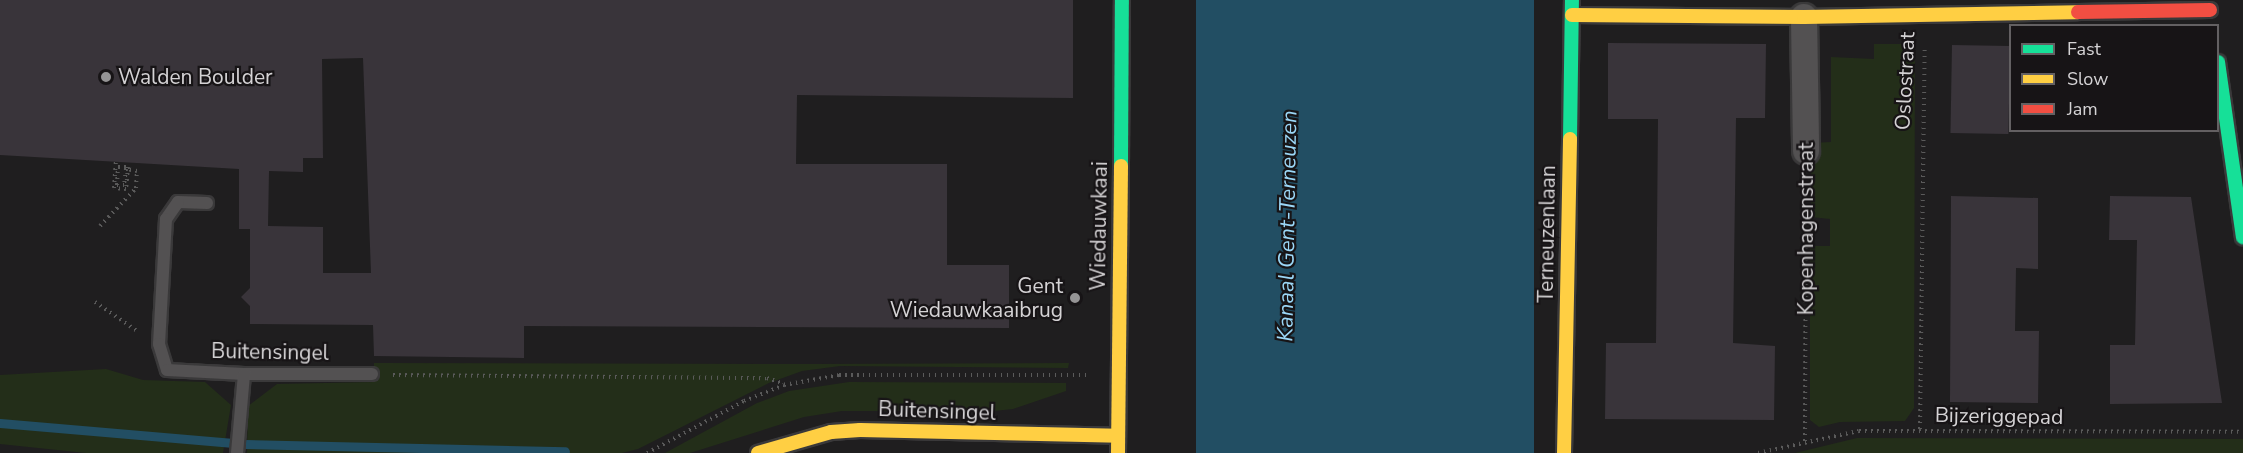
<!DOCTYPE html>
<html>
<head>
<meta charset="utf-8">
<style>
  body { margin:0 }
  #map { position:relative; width:2243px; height:453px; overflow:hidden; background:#1f1e1f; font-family:"Nunito Sans",sans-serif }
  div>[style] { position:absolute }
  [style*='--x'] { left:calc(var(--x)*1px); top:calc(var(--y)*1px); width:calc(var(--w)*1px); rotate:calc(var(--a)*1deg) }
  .green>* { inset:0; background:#232e19 }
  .water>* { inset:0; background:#224e63; transform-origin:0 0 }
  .stream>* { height:9px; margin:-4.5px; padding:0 4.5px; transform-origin:4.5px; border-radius:4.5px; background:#224e63 }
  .building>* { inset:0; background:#39343a; transform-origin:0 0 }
  .path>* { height:4px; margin-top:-2px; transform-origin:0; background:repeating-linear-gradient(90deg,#5a5a5a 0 1.5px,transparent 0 6px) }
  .roads { filter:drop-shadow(2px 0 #3a393a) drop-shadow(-2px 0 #3a393a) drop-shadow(0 2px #3a393a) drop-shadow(0 -2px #3a393a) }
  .lane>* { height:12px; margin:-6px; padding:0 6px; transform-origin:6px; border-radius:6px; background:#535152 }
  .street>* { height:26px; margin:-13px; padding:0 13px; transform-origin:13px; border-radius:13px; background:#535152 }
  .fast>* { height:14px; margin:-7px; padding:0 7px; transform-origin:7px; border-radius:7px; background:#16e098 }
  .slow>* { height:14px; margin:-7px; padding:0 7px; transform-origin:7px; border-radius:7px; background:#ffcf43 }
  .jam>* { height:14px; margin:-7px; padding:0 7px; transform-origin:7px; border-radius:7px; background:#f24e42 }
  .dots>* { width:16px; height:16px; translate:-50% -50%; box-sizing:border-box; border:3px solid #171416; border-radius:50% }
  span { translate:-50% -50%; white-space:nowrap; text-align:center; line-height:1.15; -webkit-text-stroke:4.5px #171416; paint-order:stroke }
  .poi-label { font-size:21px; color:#d5d3d5 }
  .left { translate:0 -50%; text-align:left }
  .right { translate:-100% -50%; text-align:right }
  .street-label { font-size:21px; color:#d5d3d5 }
  .water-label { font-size:22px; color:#9bd7f7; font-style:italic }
  .legend { position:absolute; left:2009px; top:24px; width:210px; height:108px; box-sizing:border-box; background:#171416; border:2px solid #636062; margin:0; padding:8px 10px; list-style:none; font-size:18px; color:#d5d3d5 }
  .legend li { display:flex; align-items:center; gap:12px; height:30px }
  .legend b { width:30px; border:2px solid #636062 }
</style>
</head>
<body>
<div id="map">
  <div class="green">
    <i style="clip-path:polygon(1874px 44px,1915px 44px,1914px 408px,1905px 421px,1840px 422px,1819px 427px,1810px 420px,1810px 246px,1830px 246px,1830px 219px,1811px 217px,1810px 143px,1831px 142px,1831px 57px,1874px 59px)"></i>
    <i style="clip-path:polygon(374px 363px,814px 364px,1069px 363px,1068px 368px,840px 366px,802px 371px,769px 383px,638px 449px,622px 453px,247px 453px,248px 406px,277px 384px,374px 382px)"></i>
    <i style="clip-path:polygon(106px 369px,143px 380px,205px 382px,231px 405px,223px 453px,86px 453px,0 444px,0 375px)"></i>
    <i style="clip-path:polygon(849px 382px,1066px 383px,1066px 391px,1013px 409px,994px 411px,842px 411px,804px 417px,690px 453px,665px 453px,757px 403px,789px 391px)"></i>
    <i style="clip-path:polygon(1857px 438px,2243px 439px,2243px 453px,1795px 453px)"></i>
  </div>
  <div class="water">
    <i style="left:1196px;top:0;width:338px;height:453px"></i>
  </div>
  <div class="stream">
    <i style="--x:0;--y:423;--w:246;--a:4.9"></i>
    <i style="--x:245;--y:444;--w:320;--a:1.3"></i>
  </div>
  <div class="building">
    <i style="clip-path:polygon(evenodd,0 0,1073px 0,1073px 98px,797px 95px,796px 164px,947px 164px,947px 265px,1009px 265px,1009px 328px,524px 326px,524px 358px,374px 356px,373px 325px,250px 324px,250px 306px,241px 297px,250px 288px,250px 229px,239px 229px,239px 169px,0 155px,0 0,363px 58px,371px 273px,323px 273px,323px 227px,268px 226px,269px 171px,303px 172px,303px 158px,323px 158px,322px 59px,363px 58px)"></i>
    <i style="clip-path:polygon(1608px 43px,1766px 44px,1765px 118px,1736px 118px,1733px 343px,1775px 346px,1774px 420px,1605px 419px,1606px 343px,1656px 343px,1658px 119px,1608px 119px)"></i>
    <i style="left:1952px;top:45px;width:58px;height:88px;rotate:1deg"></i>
    <i style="clip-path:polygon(1951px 196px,2038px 198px,2038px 269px,2016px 268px,2015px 331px,2039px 331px,2038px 403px,1950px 402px)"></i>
    <i style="clip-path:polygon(2110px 196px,2191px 197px,2222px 403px,2110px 404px,2110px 345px,2135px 345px,2137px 240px,2109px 240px)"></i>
  </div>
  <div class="path">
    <i style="--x:100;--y:226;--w:52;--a:-46.5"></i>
    <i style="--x:136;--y:188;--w:17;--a:-87"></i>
    <i style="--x:137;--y:171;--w:11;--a:-170"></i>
    <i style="--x:126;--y:169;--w:16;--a:97"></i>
    <i style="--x:124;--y:185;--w:7;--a:180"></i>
    <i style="--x:117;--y:185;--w:18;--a:-87"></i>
    <i style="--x:118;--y:167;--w:10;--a:0"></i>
    <i style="--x:128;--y:167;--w:22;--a:95"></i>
    <i style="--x:126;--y:189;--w:12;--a:-175"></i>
    <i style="--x:114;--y:188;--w:27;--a:-86"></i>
    <i style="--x:95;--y:302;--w:51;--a:34.6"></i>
    <i style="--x:393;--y:375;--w:374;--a:0.5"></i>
    <i style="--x:767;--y:378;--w:18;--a:19"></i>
    <i style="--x:1920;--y:429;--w:382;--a:-89.3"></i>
    <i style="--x:1805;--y:441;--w:262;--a:-89.8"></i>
    <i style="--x:647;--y:453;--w:110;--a:-28.2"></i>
    <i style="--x:744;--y:401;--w:43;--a:-21.8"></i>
    <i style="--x:784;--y:385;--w:56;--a:-10.3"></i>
    <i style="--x:839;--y:375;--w:249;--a:0"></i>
    <i style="--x:1758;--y:453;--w:103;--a:-12.3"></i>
    <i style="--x:1859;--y:431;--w:384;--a:0.1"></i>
  </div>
  <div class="roads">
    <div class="lane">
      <i style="--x:207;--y:203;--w:29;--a:-178"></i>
      <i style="--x:178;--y:202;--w:21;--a:125"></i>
      <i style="--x:166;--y:219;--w:125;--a:93.2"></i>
      <i style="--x:159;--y:344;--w:27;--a:73"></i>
      <i style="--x:167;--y:370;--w:77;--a:3"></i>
      <i style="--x:244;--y:374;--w:128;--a:0"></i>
      <i style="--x:237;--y:453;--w:79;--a:-84.9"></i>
    </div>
    <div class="street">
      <i style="--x:1804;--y:17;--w:134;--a:89.1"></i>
    </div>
    <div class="fast">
      <i style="--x:2218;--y:62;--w:177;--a:81.9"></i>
      <i style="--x:1570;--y:139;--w:139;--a:-89.2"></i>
      <i style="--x:1121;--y:166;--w:166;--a:-89.7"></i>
    </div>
    <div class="slow">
      <i style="--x:1572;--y:15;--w:232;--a:0.5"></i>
      <i style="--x:1804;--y:17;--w:274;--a:-1"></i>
      <i style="--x:758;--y:453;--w:76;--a:-16"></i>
      <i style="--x:831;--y:432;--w:29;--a:-4"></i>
      <i style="--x:860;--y:430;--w:258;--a:1.3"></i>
      <i style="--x:1118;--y:453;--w:287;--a:-89.4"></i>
      <i style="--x:1564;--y:453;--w:314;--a:-88.9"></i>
    </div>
    <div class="jam">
      <i style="--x:2078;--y:12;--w:132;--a:-0.9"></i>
    </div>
  </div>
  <div class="dots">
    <i style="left:106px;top:77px;background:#959495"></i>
    <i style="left:1075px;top:298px;background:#959495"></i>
  </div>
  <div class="poi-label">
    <span class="left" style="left:118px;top:77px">Walden Boulder</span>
    <span class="right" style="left:1063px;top:298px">Gent<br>Wiedauwkaaibrug</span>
  </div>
  <div class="street-label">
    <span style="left:1905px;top:81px;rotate:-87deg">Oslostraat</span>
    <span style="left:1099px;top:226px;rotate:-89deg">Wiedauwkaai</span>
    <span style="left:1806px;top:229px;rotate:-90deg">Kopenhagenstraat</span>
    <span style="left:1547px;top:234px;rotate:-89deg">Terneuzenlaan</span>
    <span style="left:270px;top:352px;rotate:1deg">Buitensingel</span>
    <span style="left:937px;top:411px;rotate:2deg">Buitensingel</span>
    <span style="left:1999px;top:416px;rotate:1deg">Bijzeriggepad</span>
  </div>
  <div class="water-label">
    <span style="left:1288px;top:226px;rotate:-89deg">Kanaal Gent-Terneuzen</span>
  </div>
  <ul class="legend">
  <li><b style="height:8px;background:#16e098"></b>Fast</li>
  <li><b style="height:8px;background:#ffcf43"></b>Slow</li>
  <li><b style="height:8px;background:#f24e42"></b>Jam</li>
  </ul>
</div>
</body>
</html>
